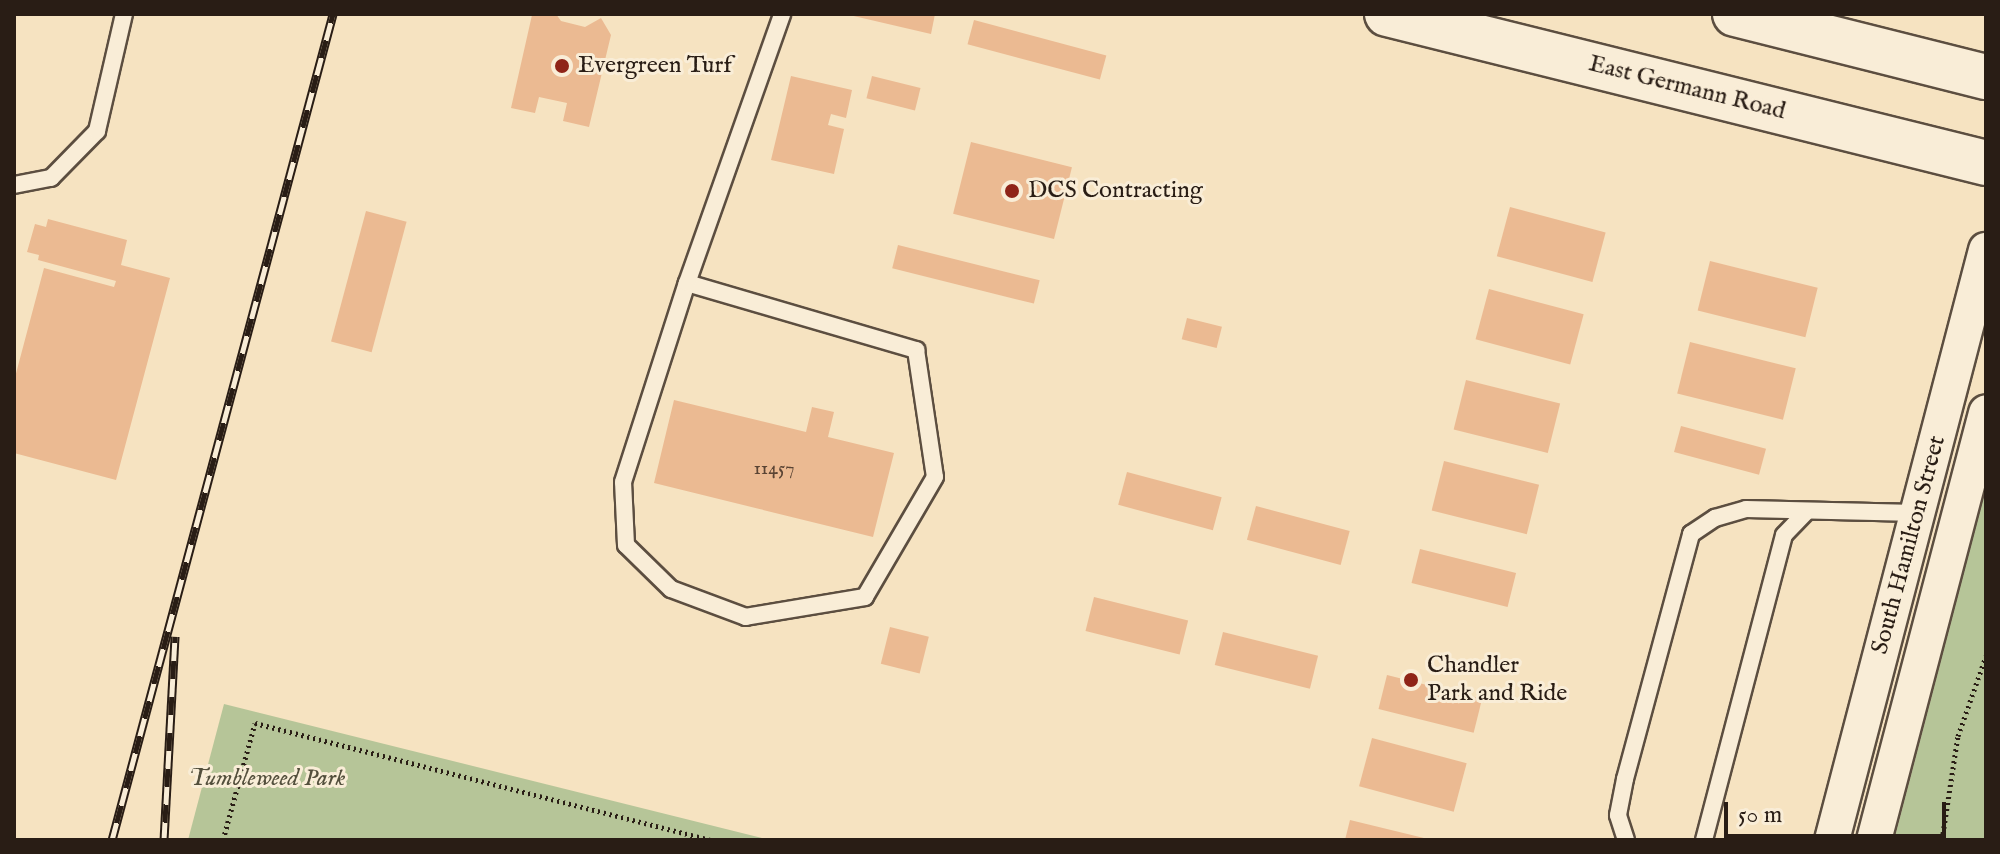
<!DOCTYPE html>
<html>
<head>
<meta charset="utf-8">
<style>
  body { margin:0 }
  #map { position:relative; width:2000px; height:854px; overflow:hidden; background:#f6e3c1; font-family:"IM FELL English",serif }
  div>[style] { position:absolute }
  [style*='--x'] { left:calc(var(--x)*1px); top:calc(var(--y)*1px); width:calc(var(--w)*1px); rotate:calc(var(--a)*1deg) }
  .green>* { inset:0; background:#b6c598 }
  .building>* { inset:0; background:#ebba92; transform-origin:0 0 }
  .path>* { height:5px; margin-top:-2.5px; transform-origin:0; background:repeating-linear-gradient(90deg,#291d15 0 2px,transparent 0 6px) }
  .roads { filter:drop-shadow(2px 0 #5c4e40) drop-shadow(-2px 0 #5c4e40) drop-shadow(0 2px #5c4e40) drop-shadow(0 -2px #5c4e40) }
  .lane>* { height:16px; margin:-8px; padding:0 8px; transform-origin:8px; border-radius:8px; background:#f9edd7 }
  .street>* { height:34px; margin:-17px; padding:0 17px; transform-origin:17px; border-radius:17px; background:#f9edd7 }
  .secondary>* { height:44px; margin:-22px; padding:0 22px; transform-origin:22px; border-radius:22px; background:#f9edd7 }
  .rail>* { height:9px; margin-top:-4.5px; transform-origin:0; background:repeating-linear-gradient(90deg,#f9edd7 0 18px,#291d15 0 36px); box-sizing:border-box; border-block:2px solid #291d15 }
  .dots>* { width:22px; height:22px; translate:-50% -50%; box-sizing:border-box; border:4px solid #f9edd7; border-radius:50% }
  span { translate:-50% -50%; white-space:nowrap; text-align:center; line-height:1.15; -webkit-text-stroke:6px #f9edd7; paint-order:stroke }
  .number-label { font-size:20px; color:#5a4434 }
  .number-label span { -webkit-text-stroke-width:0 }
  .poi-label { font-size:24px; color:#291d15 }
  .left { translate:0 -50%; text-align:left }
  .street-label { font-size:24px; color:#291d15 }
  .park-label { font-size:24px; color:#534f3c; font-style:italic }
  .frame { position:absolute; inset:0; border:16px solid #291d15; pointer-events:none }
  .scale { position:absolute; left:1724px; top:802px; width:222px; height:36px; box-sizing:border-box; border:4px solid #291d15; border-top:0; padding-left:10px; font-size:24px; line-height:28px; white-space:nowrap; color:#291d15; -webkit-text-stroke:6px #f9edd7; paint-order:stroke }
</style>
</head>
<body>
<div id="map">
  <div class="green">
    <i style="clip-path:polygon(1986px 488px,1986px 840px,1894px 840px)"></i>
    <i style="clip-path:polygon(224px 704px,770px 840px,188px 840px)"></i>
  </div>
  <div class="building">
    <i style="clip-path:polygon(556px 14px,561px 21px,585px 27px,601px 18px,611px 35px,589px 127px,563px 121px,567px 103px,539px 97px,535px 113px,511px 108px,532px 15px)"></i>
    <i style="clip-path:polygon(845px 14px,935px 14px,931px 34px)"></i>
    <i style="left:974px;top:20px;width:137px;height:25px;rotate:15deg"></i>
    <i style="clip-path:polygon(791px 76px,852px 90px,846px 118px,831px 114px,828px 125px,844px 129px,834px 174px,771px 160px)"></i>
    <i style="left:872px;top:76px;width:50px;height:23px;rotate:14deg"></i>
    <i style="left:971px;top:142px;width:104px;height:74px;rotate:14deg"></i>
    <i style="left:1510px;top:207px;width:99px;height:51px;rotate:15deg"></i>
    <i style="left:366px;top:211px;width:42px;height:135px;rotate:15deg"></i>
    <i style="clip-path:polygon(48px 219px,127px 240px,121px 265px,170px 278px,116px 480px,14px 453px,14px 381px,44px 268px,114px 287px,116px 281px,38px 260px,39px 255px,27px 252px,35px 224px,46px 227px)"></i>
    <i style="left:898px;top:245px;width:146px;height:24px;rotate:14deg"></i>
    <i style="left:1710px;top:261px;width:111px;height:51px;rotate:14deg"></i>
    <i style="left:1489px;top:289px;width:98px;height:52px;rotate:15deg"></i>
    <i style="left:1187px;top:318px;width:36px;height:22px;rotate:14deg"></i>
    <i style="left:1690px;top:342px;width:109px;height:53px;rotate:14deg"></i>
    <i style="left:1466px;top:380px;width:97px;height:51px;rotate:14deg"></i>
    <i style="clip-path:polygon(674px 400px,806px 432px,812px 407px,834px 412px,828px 437px,894px 453px,873px 537px,654px 483px)"></i>
    <i style="left:1681px;top:426px;width:88px;height:27px;rotate:15deg"></i>
    <i style="left:1444px;top:461px;width:98px;height:51px;rotate:14deg"></i>
    <i style="left:1127px;top:472px;width:98px;height:34px;rotate:15deg"></i>
    <i style="left:1256px;top:506px;width:97px;height:35px;rotate:15deg"></i>
    <i style="left:1420px;top:549px;width:99px;height:35px;rotate:14deg"></i>
    <i style="left:1094px;top:597px;width:97px;height:35px;rotate:14deg"></i>
    <i style="left:890px;top:627px;width:40px;height:38px;rotate:14deg"></i>
    <i style="left:1223px;top:632px;width:98px;height:34px;rotate:14deg"></i>
    <i style="left:1387px;top:675px;width:98px;height:35px;rotate:14deg"></i>
    <i style="left:1372px;top:738px;width:98px;height:50px;rotate:15deg"></i>
    <i style="clip-path:polygon(1350px 820px,1428px 839px,1427px 840px,1345px 840px)"></i>
  </div>
  <div class="path">
    <i style="--x:223;--y:840;--w:121;--a:-74.7"></i>
    <i style="--x:255;--y:723;--w:472;--a:14.4"></i>
    <i style="--x:1942;--y:840;--w:105;--a:-81.3"></i>
    <i style="--x:1958;--y:736;--w:85;--a:-70.7"></i>
  </div>
  <div class="roads">
    <div class="lane">
      <i style="--x:14;--y:185;--w:38;--a:-11"></i>
      <i style="--x:51;--y:178;--w:66;--a:-45.6"></i>
      <i style="--x:97;--y:131;--w:120;--a:-77"></i>
      <i style="--x:687;--y:283;--w:239;--a:16.3"></i>
      <i style="--x:916;--y:350;--w:128;--a:81.5"></i>
      <i style="--x:935;--y:477;--w:139;--a:120.3"></i>
      <i style="--x:865;--y:597;--w:121;--a:170.5"></i>
      <i style="--x:746;--y:617;--w:80;--a:-159.5"></i>
      <i style="--x:671;--y:589;--w:63;--a:-135.6"></i>
      <i style="--x:626;--y:545;--w:63;--a:-92.7"></i>
      <i style="--x:623;--y:482;--w:209;--a:-72.2"></i>
      <i style="--x:687;--y:283;--w:285;--a:-70.5"></i>
      <i style="--x:1626;--y:840;--w:26;--a:-108"></i>
      <i style="--x:1618;--y:815;--w:37;--a:-79"></i>
      <i style="--x:1625;--y:779;--w:254;--a:-74.9"></i>
      <i style="--x:1691;--y:534;--w:29;--a:-34"></i>
      <i style="--x:1715;--y:518;--w:32;--a:-16"></i>
      <i style="--x:1746;--y:509;--w:171;--a:1.3"></i>
      <i style="--x:1704;--y:840;--w:315;--a:-75.3"></i>
      <i style="--x:1784;--y:535;--w:33;--a:-46"></i>
    </div>
    <div class="street">
      <i style="--x:1832;--y:840;--w:610;--a:-75.37"></i>
      <i style="--x:1874;--y:840;--w:442;--a:-75.3"></i>
    </div>
    <div class="secondary">
      <i style="--x:1387;--y:14;--w:617;--a:13.97"></i>
      <i style="--x:1735;--y:14;--w:259;--a:14.1"></i>
    </div>
  </div>
  <div class="rail">
    <i style="--x:112;--y:840;--w:855;--a:-75.02"></i>
    <i style="--x:164;--y:840;--w:204;--a:-86.9"></i>
  </div>
  <div class="dots">
    <i style="left:562px;top:66px;background:#8f2418"></i>
    <i style="left:1012px;top:191px;background:#8f2418"></i>
    <i style="left:1411px;top:680px;background:#8f2418"></i>
  </div>
  <div class="number-label">
    <span style="left:774px;top:468px">11457</span>
  </div>
  <div class="poi-label">
    <span class="left" style="left:578px;top:66px">Evergreen Turf</span>
    <span class="left" style="left:1028px;top:191px">DCS Contracting</span>
    <span class="left" style="left:1427px;top:680px">Chandler<br>Park and Ride</span>
  </div>
  <div class="street-label">
    <span style="left:1687px;top:88px;rotate:14deg">East Germann Road</span>
    <span style="left:1909px;top:545px;rotate:-75deg">South Hamilton Street</span>
  </div>
  <div class="park-label">
    <span style="left:267px;top:779px">Tumbleweed Park</span>
  </div>
  <div class="frame"></div>
  <div class="scale">50 m</div>
</div>
</body>
</html>
